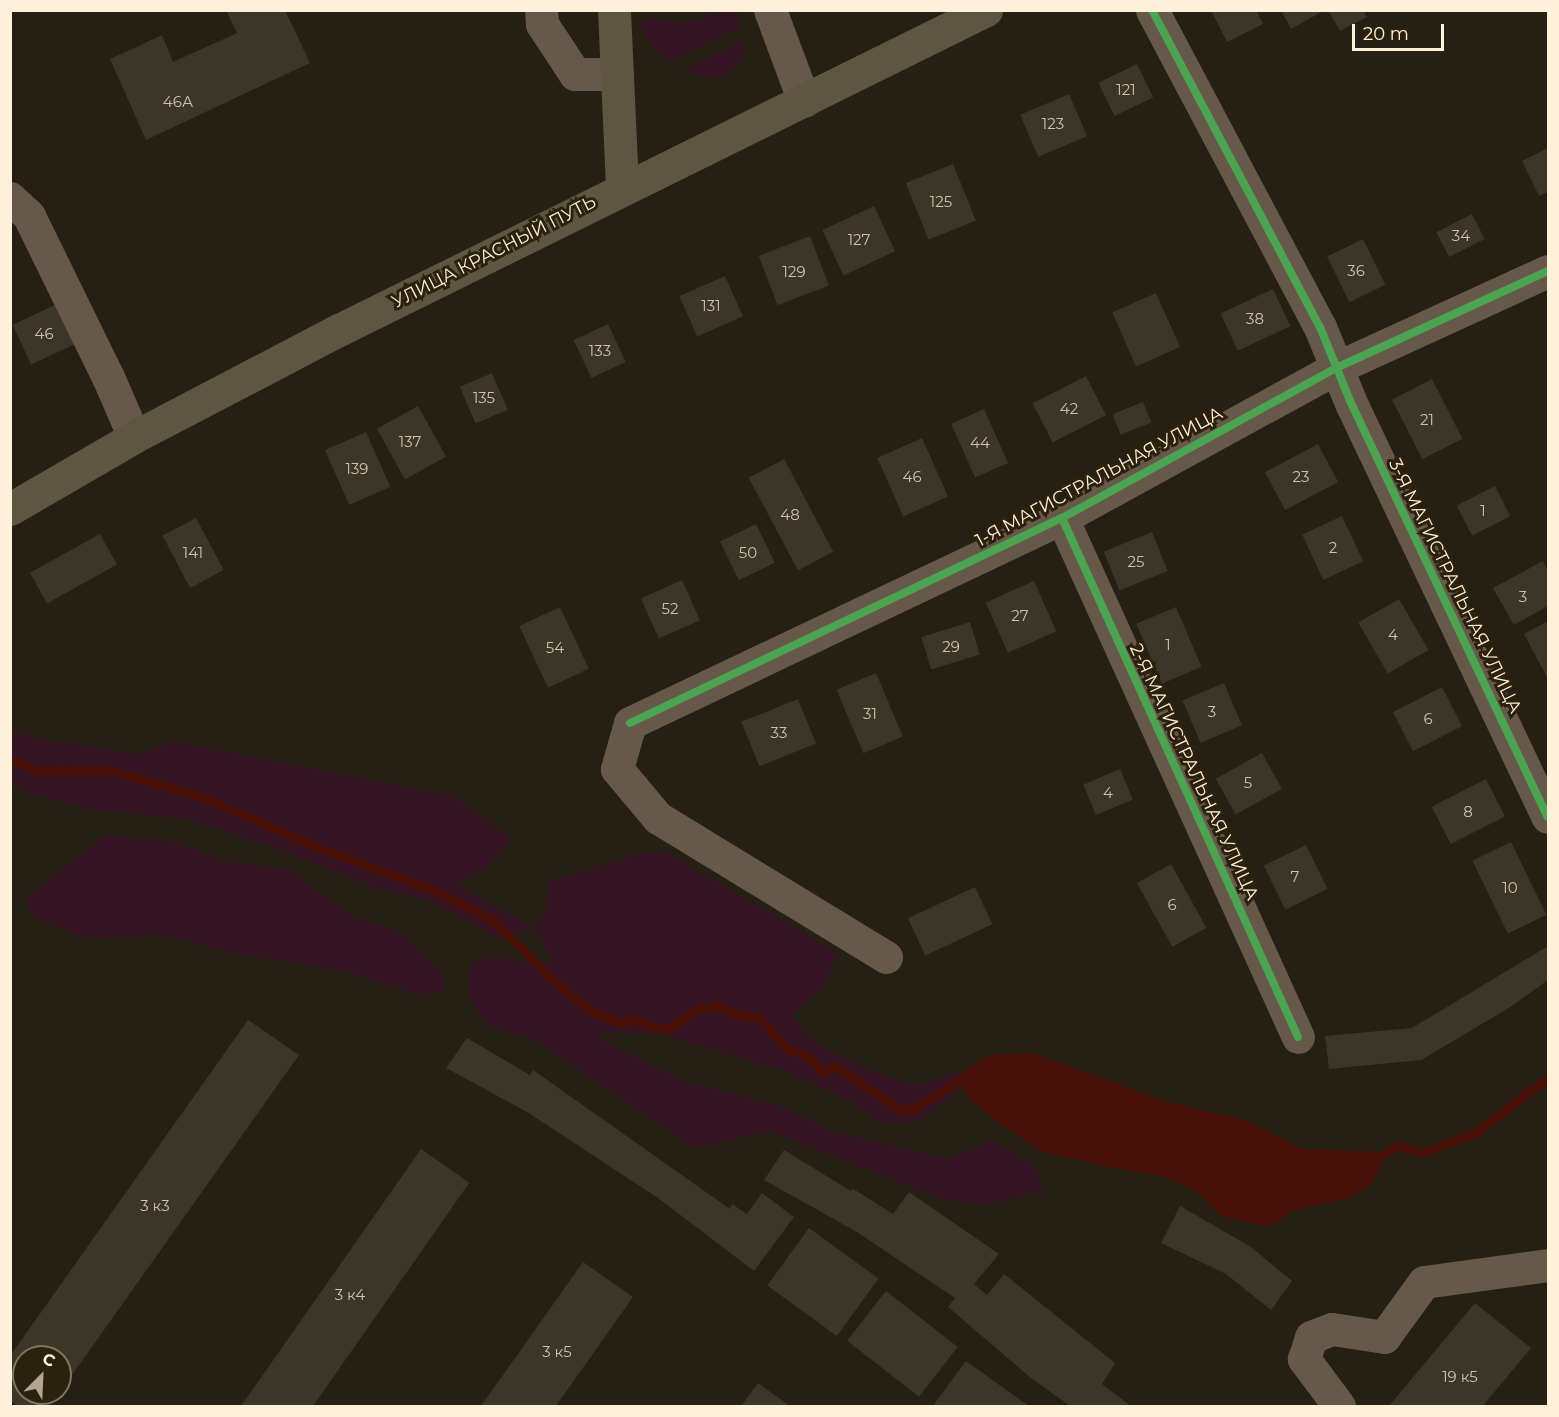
<!DOCTYPE html>
<html>
<head>
<meta charset="utf-8">
<style>
  body { margin:0 }
  #map { position:relative; width:1559px; height:1417px; overflow:hidden; background:#251f14; font-family:Montserrat,sans-serif }
  div>[style] { position:absolute }
  [style*='--x'] { left:calc(var(--x)*1px); top:calc(var(--y)*1px); width:calc(var(--w)*1px); rotate:calc(var(--a)*1deg) }
  .green>* { inset:0; background:#341323 }
  .water>* { inset:0; background:#491007 }
  .stream>* { height:9px; margin:-4.5px; padding:0 4.5px; transform-origin:4.5px; border-radius:4.5px; background:#491007 }
  .building>* { inset:0; background:#3c3629; transform-origin:0 0 }
  .minor>* { height:33px; margin:-16.5px; padding:0 16.5px; transform-origin:16.5px; border-radius:16.5px; background:#66594a }
  .major>* { height:33px; margin:-16.5px; padding:0 16.5px; transform-origin:16.5px; border-radius:16.5px; background:#5d5741 }
  .cycleway>* { height:8px; margin:-4px; padding:0 4px; transform-origin:4px; border-radius:4px; background:#4ca352 }
  span { translate:-50% -50%; white-space:nowrap; text-align:center; line-height:1.15; -webkit-text-stroke:6px #2b220e; paint-order:stroke }
  .number-label { font-size:15px; color:#cec2ad }
  .number-label span { -webkit-text-stroke-width:0 }
  .street-label { font-size:18px; color:#fff0d9 }
  .frame { position:absolute; inset:0; border:12px solid #fff0d9; pointer-events:none }
  .north { position:absolute; left:12px; top:1345px; width:60px; height:60px; box-sizing:border-box; background:#2b220e; border:2px solid #80745f; border-radius:50%; rotate:24deg; font-size:16px; font-weight:700; line-height:24px; text-align:center; color:#fff0d9 }
  .north::after { content:''; display:block; margin:auto; width:21px; height:27px; background:#b3a794; clip-path:polygon(50% 0,100% 100%,50% 72%,0 100%) }
  .scale { position:absolute; left:1352px; top:24px; width:92px; height:27px; box-sizing:border-box; border:3px solid #fff0d9; border-top:0; padding-left:8px; font-size:18px; line-height:21px; white-space:nowrap; color:#fff0d9; -webkit-text-stroke:4px #2b220e; paint-order:stroke }
</style>
</head>
<body>
<div id="map">
  <div class="green">
    <i style="clip-path:polygon(736px 11px,741px 27px,672px 61px,654px 49px,640px 24px,649px 18px,680px 23px,701px 20px,720px 11px)"></i>
    <i style="clip-path:polygon(743px 42px,744px 51px,739px 63px,721px 78px,702px 77px,683px 70px)"></i>
    <i style="clip-path:polygon(11px 731px,45px 740px,138px 754px,175px 742px,452px 796px,511px 838px,487px 867px,455px 884px,534px 928px,545px 911px,550px 881px,641px 854px,663px 851px,837px 952px,824px 986px,792px 1016px,819px 1046px,872px 1071px,914px 1086px,966px 1070px,962px 1085px,943px 1103px,914px 1122px,881px 1123px,850px 1100px,779px 1069px,657px 1033px,600px 1032px,604px 1041px,680px 1080px,782px 1107px,834px 1132px,946px 1159px,993px 1141px,1034px 1165px,1044px 1191px,983px 1205px,942px 1199px,770px 1131px,695px 1148px,536px 1040px,487px 1025px,469px 999px,470px 963px,497px 956px,525px 963px,554px 963px,534px 928px,497px 937px,430px 901px,374px 887px,292px 854px,189px 819px,99px 810px,41px 797px,11px 783px)"></i>
    <i style="clip-path:polygon(105px 835px,180px 843px,221px 861px,289px 869px,352px 916px,402px 933px,444px 977px,443px 990px,420px 995px,341px 970px,228px 952px,164px 934px,88px 939px,35px 917px,25px 899px)"></i>
  </div>
  <div class="water">
    <i style="clip-path:polygon(1032px 1053px,1167px 1102px,1246px 1120px,1302px 1149px,1388px 1152px,1371px 1185px,1348px 1198px,1291px 1211px,1270px 1227px,1221px 1216px,1196px 1190px,1163px 1176px,1104px 1166px,1043px 1152px,998px 1122px,967px 1097px,962px 1085px,966px 1070px,990px 1055px)"></i>
  </div>
  <div class="stream">
    <i style="--x:10;--y:760;--w:32;--a:20"></i>
    <i style="--x:40;--y:771;--w:70;--a:-0.8"></i>
    <i style="--x:110;--y:770;--w:100;--a:16.3"></i>
    <i style="--x:206;--y:798;--w:123;--a:24.1"></i>
    <i style="--x:318;--y:848;--w:120;--a:19.9"></i>
    <i style="--x:431;--y:889;--w:71;--a:26.9"></i>
    <i style="--x:494;--y:921;--w:85;--a:45"></i>
    <i style="--x:554;--y:981;--w:51;--a:38.7"></i>
    <i style="--x:594;--y:1013;--w:29;--a:20"></i>
    <i style="--x:621;--y:1023;--w:17;--a:-10"></i>
    <i style="--x:638;--y:1020;--w:17;--a:25"></i>
    <i style="--x:653;--y:1027;--w:16;--a:7"></i>
    <i style="--x:669;--y:1029;--w:37;--a:-35"></i>
    <i style="--x:699;--y:1008;--w:9;--a:6"></i>
    <i style="--x:708;--y:1009;--w:10;--a:-24"></i>
    <i style="--x:717;--y:1005;--w:20;--a:27"></i>
    <i style="--x:735;--y:1014;--w:24;--a:9"></i>
    <i style="--x:759;--y:1018;--w:42;--a:46.9"></i>
    <i style="--x:788;--y:1049;--w:25;--a:21"></i>
    <i style="--x:811;--y:1058;--w:18;--a:52"></i>
    <i style="--x:822;--y:1072;--w:14;--a:-25"></i>
    <i style="--x:835;--y:1066;--w:77;--a:33.9"></i>
    <i style="--x:899;--y:1109;--w:13;--a:4"></i>
    <i style="--x:912;--y:1110;--w:62;--a:-32.4"></i>
    <i style="--x:1388;--y:1152;--w:12;--a:-35"></i>
    <i style="--x:1398;--y:1145;--w:25;--a:18"></i>
    <i style="--x:1422;--y:1153;--w:57;--a:-20.7"></i>
    <i style="--x:1475;--y:1133;--w:72;--a:-37.7"></i>
    <i style="--x:1532;--y:1089;--w:19;--a:-32"></i>
  </div>
  <div class="building">
    <i style="clip-path:polygon(226px 10px,285px 10px,310px 63px,146px 140px,110px 59px,162px 35px,173px 62px,237px 33px)"></i>
    <i style="clip-path:polygon(1211px 10px,1256px 10px,1263px 24px,1227px 42px)"></i>
    <i style="clip-path:polygon(1281px 10px,1325px 10px,1291px 29px)"></i>
    <i style="clip-path:polygon(1328px 10px,1363px 10px,1367px 17px,1340px 31px)"></i>
    <i style="left:1137px;top:64px;width:37px;height:43px;rotate:64deg"></i>
    <i style="left:1069px;top:94px;width:46px;height:53px;rotate:67deg"></i>
    <i style="clip-path:polygon(1548px 148px,1548px 192px,1539px 196px,1522px 161px)"></i>
    <i style="left:953px;top:164px;width:61px;height:51px;rotate:68deg"></i>
    <i style="left:874px;top:206px;width:50px;height:57px;rotate:65deg"></i>
    <i style="left:1472px;top:214px;width:28px;height:40px;rotate:63deg"></i>
    <i style="left:810px;top:236px;width:53px;height:55px;rotate:69deg"></i>
    <i style="left:1363px;top:239px;width:51px;height:40px;rotate:64deg"></i>
    <i style="left:725px;top:276px;width:44px;height:50px;rotate:66deg"></i>
    <i style="left:1273px;top:289px;width:41px;height:58px;rotate:65deg"></i>
    <i style="left:1156px;top:293px;width:59px;height:48px;rotate:66deg"></i>
    <i style="left:57px;top:304px;width:44px;height:49px;rotate:65deg"></i>
    <i style="left:608px;top:324px;width:42px;height:38px;rotate:65deg"></i>
    <i style="left:492px;top:373px;width:40px;height:35px;rotate:67deg"></i>
    <i style="left:1086px;top:376px;width:44px;height:60px;rotate:63deg"></i>
    <i style="left:1432px;top:379px;width:67px;height:45px;rotate:63deg"></i>
    <i style="left:1143px;top:402px;width:22px;height:33px;rotate:68deg"></i>
    <i style="left:418px;top:406px;width:58px;height:47px;rotate:61deg"></i>
    <i style="left:984px;top:409px;width:59px;height:36px;rotate:66deg"></i>
    <i style="left:366px;top:432px;width:60px;height:45px;rotate:66deg"></i>
    <i style="left:922px;top:438px;width:64px;height:49px;rotate:66deg"></i>
    <i style="left:1318px;top:444px;width:43px;height:60px;rotate:62deg"></i>
    <i style="left:784px;top:459px;width:105px;height:40px;rotate:62deg"></i>
    <i style="left:1495px;top:486px;width:34px;height:43px;rotate:63deg"></i>
    <i style="left:1342px;top:516px;width:50px;height:44px;rotate:65deg"></i>
    <i style="left:196px;top:518px;width:59px;height:38px;rotate:62deg"></i>
    <i style="left:756px;top:524px;width:43px;height:40px;rotate:64deg"></i>
    <i style="left:1152px;top:532px;width:42px;height:52px;rotate:68deg"></i>
    <i style="left:100px;top:534px;width:35px;height:80px;rotate:61deg"></i>
    <i style="clip-path:polygon(1543px 561px,1548px 572px,1548px 606px,1514px 625px,1493px 588px)"></i>
    <i style="left:682px;top:580px;width:44px;height:45px;rotate:66deg"></i>
    <i style="left:1034px;top:581px;width:55px;height:53px;rotate:66deg"></i>
    <i style="left:1399px;top:599px;width:59px;height:47px;rotate:60deg"></i>
    <i style="left:560px;top:607px;width:68px;height:45px;rotate:65deg"></i>
    <i style="left:1176px;top:607px;width:65px;height:43px;rotate:67deg"></i>
    <i style="clip-path:polygon(1548px 621px,1548px 679px,1524px 634px)"></i>
    <i style="left:970px;top:622px;width:34px;height:51px;rotate:73deg"></i>
    <i style="left:876px;top:673px;width:69px;height:43px;rotate:67deg"></i>
    <i style="left:1224px;top:683px;width:46px;height:45px;rotate:67deg"></i>
    <i style="left:1442px;top:687px;width:44px;height:55px;rotate:63deg"></i>
    <i style="left:798px;top:699px;width:48px;height:61px;rotate:68deg"></i>
    <i style="left:1262px;top:753px;width:41px;height:53px;rotate:61deg"></i>
    <i style="left:1120px;top:769px;width:33px;height:40px;rotate:67deg"></i>
    <i style="left:1486px;top:779px;width:42px;height:61px;rotate:63deg"></i>
    <i style="left:1511px;top:842px;width:81px;height:43px;rotate:64deg"></i>
    <i style="left:1306px;top:845px;width:49px;height:47px;rotate:64deg"></i>
    <i style="left:1171px;top:864px;width:73px;height:39px;rotate:61deg"></i>
    <i style="left:975px;top:887px;width:41px;height:74px;rotate:65deg"></i>
    <i style="clip-path:polygon(1548px 946px,1548px 980px,1509px 1008px,1421px 1060px,1329px 1069px,1325px 1036px,1412px 1028px)"></i>
    <i style="clip-path:polygon(248px 1020px,299px 1055px,60px 1392px,60px 1357px,24px 1357px,24px 1393px,59px 1393px,50px 1406px,18px 1406px,10px 1401px,10px 1356px)"></i>
    <i style="clip-path:polygon(467px 1038px,530px 1075px,533px 1070px,730px 1209px,732px 1204px,747px 1214px,762px 1193px,794px 1217px,754px 1271px,658px 1198px,527px 1112px,446px 1068px)"></i>
    <i style="left:421px;top:1149px;width:59px;height:319px;rotate:35deg"></i>
    <i style="clip-path:polygon(784px 1150px,851px 1191px,852px 1188px,893px 1214px,909px 1192px,999px 1254px,974px 1284px,987px 1295px,1004px 1274px,1115px 1363px,1102px 1384px,1131px 1406px,1070px 1406px,1031px 1378px,948px 1307px,955px 1298px,857px 1232px,764px 1180px)"></i>
    <i style="clip-path:polygon(1180px 1206px,1251px 1247px,1292px 1281px,1271px 1310px,1226px 1274px,1161px 1243px)"></i>
    <i style="left:809px;top:1228px;width:86px;height:71px;rotate:36deg"></i>
    <i style="clip-path:polygon(583px 1262px,633px 1297px,556px 1406px,481px 1406px)"></i>
    <i style="left:886px;top:1291px;width:91px;height:63px;rotate:38deg"></i>
    <i style="clip-path:polygon(1475px 1303px,1531px 1348px,1483px 1406px,1389px 1406px)"></i>
    <i style="clip-path:polygon(966px 1361px,1029px 1406px,938px 1406px,934px 1404px)"></i>
    <i style="clip-path:polygon(758px 1383px,790px 1406px,741px 1406px)"></i>
  </div>
  <div class="minor">
    <i style="--x:541;--y:10;--w:14;--a:86"></i>
    <i style="--x:542;--y:24;--w:60;--a:56.6"></i>
    <i style="--x:575;--y:74;--w:42;--a:0"></i>
    <i style="--x:770;--y:10;--w:97;--a:69.5"></i>
    <i style="--x:1152;--y:10;--w:359;--a:62.1"></i>
    <i style="--x:1320;--y:327;--w:82;--a:67.8"></i>
    <i style="--x:1351;--y:403;--w:458;--a:64.6"></i>
    <i style="--x:10;--y:198;--w:26;--a:43"></i>
    <i style="--x:29;--y:216;--w:179;--a:63.9"></i>
    <i style="--x:108;--y:377;--w:65;--a:66.6"></i>
    <i style="--x:1062;--y:518;--w:570;--a:65.55"></i>
    <i style="--x:886;--y:957;--w:267;--a:-148.6"></i>
    <i style="--x:658;--y:818;--w:64;--a:-129.9"></i>
    <i style="--x:617;--y:769;--w:48;--a:-74.2"></i>
    <i style="--x:630;--y:723;--w:478;--a:-25.4"></i>
    <i style="--x:1062;--y:518;--w:312;--a:-28.7"></i>
    <i style="--x:1336;--y:368;--w:233;--a:-24.6"></i>
    <i style="--x:1339;--y:1406;--w:59;--a:-126.7"></i>
    <i style="--x:1304;--y:1359;--w:23;--a:-72"></i>
    <i style="--x:1311;--y:1337;--w:22;--a:-21"></i>
    <i style="--x:1332;--y:1329;--w:53;--a:8.7"></i>
    <i style="--x:1384;--y:1337;--w:68;--a:-54"></i>
    <i style="--x:1424;--y:1282;--w:125;--a:-7.8"></i>
  </div>
  <div class="major">
    <i style="--x:614;--y:10;--w:179;--a:87.4"></i>
    <i style="--x:10;--y:509;--w:143;--a:-30.1"></i>
    <i style="--x:134;--y:437;--w:231;--a:-27.6"></i>
    <i style="--x:339;--y:330;--w:722;--a:-26.32"></i>
  </div>
  <div class="cycleway">
    <i style="--x:1152;--y:10;--w:359;--a:62.1"></i>
    <i style="--x:1320;--y:327;--w:82;--a:67.8"></i>
    <i style="--x:1351;--y:403;--w:458;--a:64.6"></i>
    <i style="--x:1062;--y:518;--w:570;--a:65.55"></i>
    <i style="--x:630;--y:723;--w:478;--a:-25.4"></i>
    <i style="--x:1062;--y:518;--w:312;--a:-28.7"></i>
    <i style="--x:1336;--y:368;--w:233;--a:-24.6"></i>
  </div>
  <div class="number-label">
    <span style="left:1126px;top:90px">121</span>
    <span style="left:178px;top:102px">46А</span>
    <span style="left:1053px;top:124px">123</span>
    <span style="left:941px;top:202px">125</span>
    <span style="left:1461px;top:236px">34</span>
    <span style="left:859px;top:240px">127</span>
    <span style="left:1356px;top:271px">36</span>
    <span style="left:794px;top:272px">129</span>
    <span style="left:711px;top:306px">131</span>
    <span style="left:1255px;top:319px">38</span>
    <span style="left:44px;top:334px">46</span>
    <span style="left:600px;top:351px">133</span>
    <span style="left:484px;top:398px">135</span>
    <span style="left:1069px;top:409px">42</span>
    <span style="left:1427px;top:420px">21</span>
    <span style="left:410px;top:442px">137</span>
    <span style="left:980px;top:443px">44</span>
    <span style="left:357px;top:469px">139</span>
    <span style="left:912px;top:477px">46</span>
    <span style="left:1301px;top:477px">23</span>
    <span style="left:1483px;top:511px">1</span>
    <span style="left:790px;top:515px">48</span>
    <span style="left:1333px;top:548px">2</span>
    <span style="left:193px;top:553px">141</span>
    <span style="left:748px;top:553px">50</span>
    <span style="left:1136px;top:562px">25</span>
    <span style="left:1523px;top:597px">3</span>
    <span style="left:670px;top:609px">52</span>
    <span style="left:1020px;top:616px">27</span>
    <span style="left:1393px;top:635px">4</span>
    <span style="left:1168px;top:645px">1</span>
    <span style="left:951px;top:647px">29</span>
    <span style="left:555px;top:648px">54</span>
    <span style="left:1212px;top:712px">3</span>
    <span style="left:870px;top:714px">31</span>
    <span style="left:1428px;top:719px">6</span>
    <span style="left:779px;top:733px">33</span>
    <span style="left:1248px;top:783px">5</span>
    <span style="left:1108px;top:793px">4</span>
    <span style="left:1468px;top:812px">8</span>
    <span style="left:1295px;top:877px">7</span>
    <span style="left:1510px;top:888px">10</span>
    <span style="left:1172px;top:905px">6</span>
    <span style="left:155px;top:1206px">3 к3</span>
    <span style="left:350px;top:1295px">3 к4</span>
    <span style="left:557px;top:1352px">3 к5</span>
    <span style="left:1460px;top:1377px">19 к5</span>
  </div>
  <div class="street-label">
    <span style="left:494px;top:252px;rotate:-27deg">УЛИЦА КРАСНЫЙ ПУТЬ</span>
    <span style="left:1099px;top:477px;rotate:-28deg">1-Я МАГИСТРАЛЬНАЯ УЛИЦА</span>
    <span style="left:1455px;top:586px;rotate:64deg">3-Я МАГИСТРАЛЬНАЯ УЛИЦА</span>
    <span style="left:1194px;top:772px;rotate:65deg">2-Я МАГИСТРАЛЬНАЯ УЛИЦА</span>
  </div>
  <div class="frame"></div>
  <div class="north">С</div>
  <div class="scale">20 m</div>
</div>
</body>
</html>
